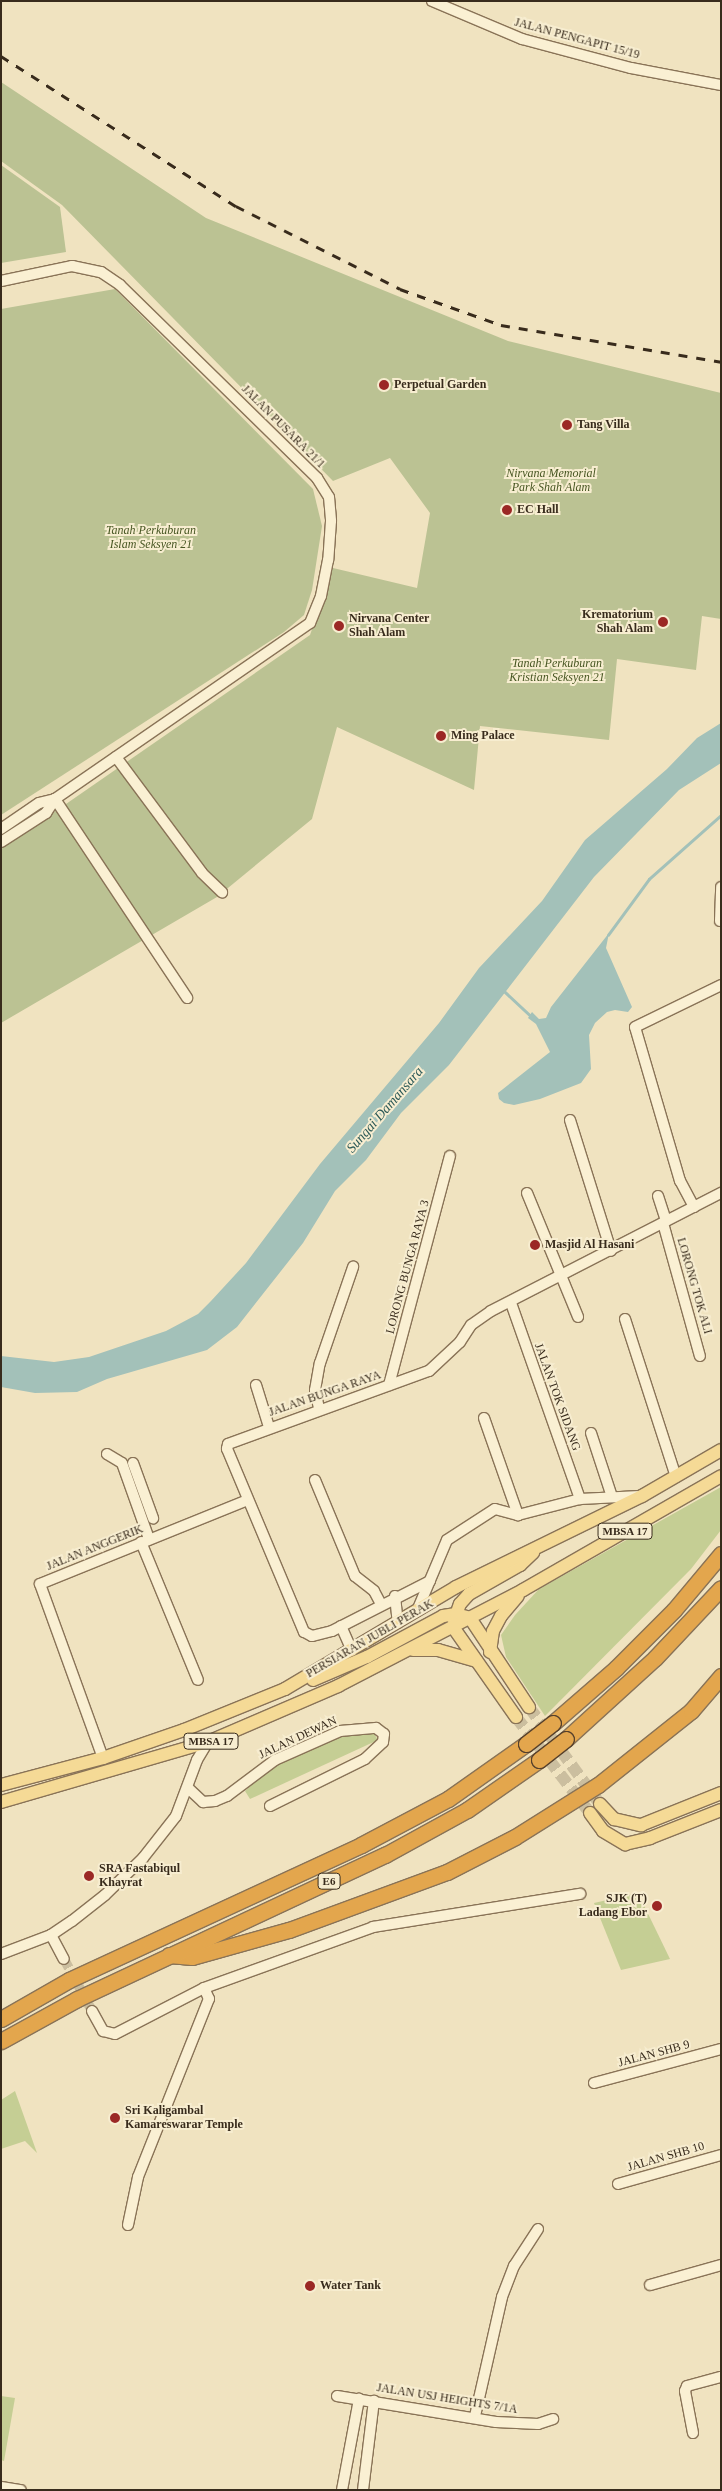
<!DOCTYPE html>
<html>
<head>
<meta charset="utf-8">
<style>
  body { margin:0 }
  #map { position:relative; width:722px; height:2491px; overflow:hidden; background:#f0e3c0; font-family:Georgia,serif }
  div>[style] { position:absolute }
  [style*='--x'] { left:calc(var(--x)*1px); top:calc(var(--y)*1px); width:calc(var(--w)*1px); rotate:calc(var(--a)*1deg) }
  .green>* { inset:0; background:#c5ce94 }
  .cemetery>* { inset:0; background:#bbc293 }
  .water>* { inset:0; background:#a3c1b9 }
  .stream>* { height:2.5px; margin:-1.25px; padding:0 1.25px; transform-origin:1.25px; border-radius:1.25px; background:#a3c1b9 }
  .minor-tunnel>* { height:10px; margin-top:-5px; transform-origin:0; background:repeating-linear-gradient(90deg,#cbbe9f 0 10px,transparent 0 15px) }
  .major-tunnel>* { height:12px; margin-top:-6px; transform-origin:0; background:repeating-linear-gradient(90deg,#cbbe9f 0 12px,transparent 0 18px) }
  .roads { filter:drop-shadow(1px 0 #897357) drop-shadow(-1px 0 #897357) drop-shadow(0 1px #897357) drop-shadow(0 -1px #897357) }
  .minor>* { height:10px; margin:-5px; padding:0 5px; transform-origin:5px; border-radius:5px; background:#faf0d3 }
  .major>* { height:12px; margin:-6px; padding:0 6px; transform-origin:6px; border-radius:6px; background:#f5da96 }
  .highway>* { height:15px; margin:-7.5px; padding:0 7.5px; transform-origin:7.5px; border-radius:7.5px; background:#e3a64d }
  .rail>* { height:2.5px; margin-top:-1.25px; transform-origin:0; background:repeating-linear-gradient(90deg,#382b1c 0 9px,transparent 0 18px) }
  .bridges { filter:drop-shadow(1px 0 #57412c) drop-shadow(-1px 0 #57412c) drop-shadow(0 1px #57412c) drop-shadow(0 -1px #57412c) }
  .highway-bridge>* { height:15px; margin:-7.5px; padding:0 7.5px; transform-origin:7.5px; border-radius:7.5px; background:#e3a64d }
  .dots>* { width:14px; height:14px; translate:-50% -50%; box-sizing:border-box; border:2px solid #f7edd0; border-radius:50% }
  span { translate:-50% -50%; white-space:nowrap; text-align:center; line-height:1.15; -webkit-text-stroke:4px #f7edd0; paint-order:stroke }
  .shield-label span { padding:1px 4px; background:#f7edd0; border:1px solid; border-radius:4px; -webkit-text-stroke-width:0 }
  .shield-label { font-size:11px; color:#382b1c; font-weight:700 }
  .street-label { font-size:12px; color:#382b1c }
  .poi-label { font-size:12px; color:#382b1c; font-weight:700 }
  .left { translate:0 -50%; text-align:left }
  .right { translate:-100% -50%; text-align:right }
  .park-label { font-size:12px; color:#475622; font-style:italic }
  .water-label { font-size:14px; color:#2b5957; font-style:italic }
  .frame { position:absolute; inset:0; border:2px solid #382b1c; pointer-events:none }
</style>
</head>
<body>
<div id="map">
  <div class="green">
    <i style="clip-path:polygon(721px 1487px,721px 1530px,691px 1569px,545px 1716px,506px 1657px,501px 1635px,515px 1615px,539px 1589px)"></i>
    <i style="clip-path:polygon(343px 1732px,373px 1732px,378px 1740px,250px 1799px,245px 1791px,274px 1764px)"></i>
    <i style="clip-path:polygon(638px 1893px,670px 1959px,621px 1970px,594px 1903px)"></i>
    <i style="clip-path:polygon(15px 2091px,37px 2153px,25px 2141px,1px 2149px,1px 2100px)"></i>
    <i style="clip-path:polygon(1px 2396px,15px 2398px,4px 2461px,1px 2460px)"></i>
  </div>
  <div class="cemetery">
    <i style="clip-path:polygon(1px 82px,206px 218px,508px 341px,721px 393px,721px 619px,702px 616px,696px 670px,617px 659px,609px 740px,480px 726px,474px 790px,337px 727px,312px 819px,217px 897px,1px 1023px,1px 849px,310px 635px,333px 568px,417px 588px,430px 513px,390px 458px,333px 481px,62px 205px,1px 161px)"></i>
    <i style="clip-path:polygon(1px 165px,60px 207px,66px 252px,1px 263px)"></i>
    <i style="clip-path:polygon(115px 289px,313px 489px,322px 526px,312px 590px,304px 615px,284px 632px,1px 815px,1px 309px)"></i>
  </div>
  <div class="water">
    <i style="clip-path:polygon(721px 723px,721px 763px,679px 790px,594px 877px,449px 1065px,401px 1113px,366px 1160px,335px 1191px,303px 1243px,237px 1327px,207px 1350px,107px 1379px,77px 1392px,35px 1393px,1px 1387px,1px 1356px,54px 1362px,89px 1357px,166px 1331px,198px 1314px,211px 1301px,246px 1263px,320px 1164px,439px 1023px,479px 968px,542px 901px,585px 840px,667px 769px,697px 738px)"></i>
    <i style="clip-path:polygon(609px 933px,606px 948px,632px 1007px,628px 1012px,615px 1010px,607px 1012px,595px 1023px,589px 1035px,591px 1069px,581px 1083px,540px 1099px,514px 1105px,504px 1103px,499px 1099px,498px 1093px,550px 1052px,536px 1024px,528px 1018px,532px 1012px,539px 1019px,546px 1018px,551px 1007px)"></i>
  </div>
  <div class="stream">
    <i style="--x:608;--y:935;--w:69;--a:-53.8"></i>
    <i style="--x:649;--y:879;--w:96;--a:-41.6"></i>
    <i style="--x:503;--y:990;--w:40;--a:43"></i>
  </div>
  <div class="minor-tunnel">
    <i style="--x:64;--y:1959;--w:59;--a:61.7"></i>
  </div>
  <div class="major-tunnel">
    <i style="--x:529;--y:1707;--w:120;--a:53.8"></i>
    <i style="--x:516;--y:1717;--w:121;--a:52.4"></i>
  </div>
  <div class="roads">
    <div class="minor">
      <i style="--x:432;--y:1;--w:98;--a:22.9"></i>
      <i style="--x:522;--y:39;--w:113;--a:14.9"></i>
      <i style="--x:631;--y:68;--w:92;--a:10.7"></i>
      <i style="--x:1;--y:281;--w:73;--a:-11.9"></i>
      <i style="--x:72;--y:266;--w:30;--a:12"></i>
      <i style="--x:101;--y:272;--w:23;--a:34"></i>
      <i style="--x:120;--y:285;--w:276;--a:44.4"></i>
      <i style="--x:317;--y:478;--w:22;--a:58"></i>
      <i style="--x:329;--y:497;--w:24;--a:85"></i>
      <i style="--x:331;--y:521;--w:39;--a:94"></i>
      <i style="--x:328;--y:560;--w:37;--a:101"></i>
      <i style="--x:321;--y:596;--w:29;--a:112"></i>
      <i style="--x:310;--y:623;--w:310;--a:145.4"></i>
      <i style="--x:55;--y:799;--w:16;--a:166"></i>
      <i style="--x:39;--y:803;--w:46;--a:145.6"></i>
      <i style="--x:116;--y:757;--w:144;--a:53.4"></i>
      <i style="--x:202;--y:873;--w:28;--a:44"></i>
      <i style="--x:55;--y:799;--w:239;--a:56.4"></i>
      <i style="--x:1;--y:842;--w:54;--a:-32.8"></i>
      <i style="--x:46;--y:813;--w:17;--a:-57"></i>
      <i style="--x:720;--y:921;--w:34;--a:-88"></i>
      <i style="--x:570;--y:1120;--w:137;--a:72.6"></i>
      <i style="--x:527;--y:1193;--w:134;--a:67.6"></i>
      <i style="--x:658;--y:1196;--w:26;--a:72"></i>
      <i style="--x:694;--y:1207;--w:30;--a:-118"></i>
      <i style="--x:680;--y:1181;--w:160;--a:-106.3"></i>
      <i style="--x:635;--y:1027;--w:96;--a:-26"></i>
      <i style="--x:663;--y:1223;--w:138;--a:74.5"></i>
      <i style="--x:511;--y:1303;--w:208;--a:70.6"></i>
      <i style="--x:625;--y:1319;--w:166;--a:72.1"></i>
      <i style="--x:256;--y:1385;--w:44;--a:72.8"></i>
      <i style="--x:389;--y:1385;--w:237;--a:-75.1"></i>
      <i style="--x:319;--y:1408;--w:18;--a:-103"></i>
      <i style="--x:315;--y:1390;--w:27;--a:-80"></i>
      <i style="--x:320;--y:1363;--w:102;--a:-71"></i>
      <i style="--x:484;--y:1418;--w:103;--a:70.7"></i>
      <i style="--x:591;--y:1433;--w:67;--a:71.8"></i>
      <i style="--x:107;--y:1454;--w:17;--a:31"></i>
      <i style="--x:122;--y:1463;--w:81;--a:70.4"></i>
      <i style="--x:133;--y:1463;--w:59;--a:70"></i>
      <i style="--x:315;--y:1480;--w:104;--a:67.4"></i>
      <i style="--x:355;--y:1576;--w:24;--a:38"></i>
      <i style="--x:374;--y:1591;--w:15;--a:62"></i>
      <i style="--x:141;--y:1542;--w:149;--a:67.6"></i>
      <i style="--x:430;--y:1581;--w:110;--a:153"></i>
      <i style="--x:332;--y:1631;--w:21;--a:166"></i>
      <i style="--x:312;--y:1636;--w:9;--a:-153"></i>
      <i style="--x:304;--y:1632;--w:199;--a:-112.8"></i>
      <i style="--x:227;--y:1449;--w:5;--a:-79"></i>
      <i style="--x:228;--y:1444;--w:214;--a:-20"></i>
      <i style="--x:429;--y:1371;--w:42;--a:-43.1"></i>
      <i style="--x:460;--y:1342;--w:20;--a:-57"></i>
      <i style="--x:471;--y:1325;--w:24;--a:-35"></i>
      <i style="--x:491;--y:1311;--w:259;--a:-27.2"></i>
      <i style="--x:395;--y:1596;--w:27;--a:84"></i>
      <i style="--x:417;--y:1611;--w:77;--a:-67.1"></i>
      <i style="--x:447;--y:1540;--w:57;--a:-32.9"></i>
      <i style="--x:495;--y:1509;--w:24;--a:15"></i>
      <i style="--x:518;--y:1515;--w:64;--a:-14.5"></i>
      <i style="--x:580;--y:1499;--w:60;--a:-2.9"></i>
      <i style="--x:341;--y:1626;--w:27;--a:66"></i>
      <i style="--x:103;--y:1758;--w:185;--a:-109.9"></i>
      <i style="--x:40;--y:1584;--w:224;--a:-22"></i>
      <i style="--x:188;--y:1788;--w:21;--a:43"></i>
      <i style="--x:203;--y:1802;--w:12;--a:-5"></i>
      <i style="--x:215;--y:1801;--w:13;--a:-23"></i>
      <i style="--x:227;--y:1796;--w:60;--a:-36.9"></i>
      <i style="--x:275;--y:1760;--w:71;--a:-24"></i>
      <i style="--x:340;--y:1731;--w:36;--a:-5"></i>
      <i style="--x:376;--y:1728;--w:10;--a:37"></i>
      <i style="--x:384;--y:1734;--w:8;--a:97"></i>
      <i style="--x:383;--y:1742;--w:25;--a:137"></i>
      <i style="--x:365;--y:1759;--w:106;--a:153.7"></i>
      <i style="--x:51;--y:1935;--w:27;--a:62"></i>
      <i style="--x:1;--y:1954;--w:53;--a:-20.8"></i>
      <i style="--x:51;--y:1935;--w:25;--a:-34"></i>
      <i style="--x:72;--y:1921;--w:42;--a:-38.2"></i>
      <i style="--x:105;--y:1895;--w:53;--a:-44.2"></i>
      <i style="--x:143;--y:1858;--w:53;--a:-51.8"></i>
      <i style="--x:176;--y:1816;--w:60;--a:-69.4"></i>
      <i style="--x:197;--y:1760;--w:21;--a:-59"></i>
      <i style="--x:92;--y:2011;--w:23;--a:61"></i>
      <i style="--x:103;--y:2031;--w:12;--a:14"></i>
      <i style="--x:115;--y:2034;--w:100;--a:-27.3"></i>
      <i style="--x:204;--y:1988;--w:180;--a:-19.8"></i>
      <i style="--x:373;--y:1927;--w:210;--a:-9.1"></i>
      <i style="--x:594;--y:2083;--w:131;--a:-15"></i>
      <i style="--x:618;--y:2184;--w:107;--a:-15.7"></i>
      <i style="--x:128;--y:2225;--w:49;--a:-78.2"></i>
      <i style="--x:138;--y:2177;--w:192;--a:-68.3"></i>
      <i style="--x:209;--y:1999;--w:12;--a:-114"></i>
      <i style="--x:650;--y:2285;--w:74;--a:-15.7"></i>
      <i style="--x:337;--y:2396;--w:161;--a:9.3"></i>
      <i style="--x:496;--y:2422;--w:42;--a:2.7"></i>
      <i style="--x:538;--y:2424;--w:16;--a:-18"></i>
      <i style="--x:475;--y:2416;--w:122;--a:-77.2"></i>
      <i style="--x:502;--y:2297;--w:33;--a:-69"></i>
      <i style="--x:514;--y:2266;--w:44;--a:-57"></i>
      <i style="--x:693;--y:2433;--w:43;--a:-100.8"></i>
      <i style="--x:685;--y:2391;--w:5;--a:-68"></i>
      <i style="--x:687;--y:2386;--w:35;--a:-15"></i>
      <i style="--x:1;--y:2487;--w:20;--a:9"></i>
      <i style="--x:342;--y:2490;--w:93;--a:-79.4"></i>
      <i style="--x:363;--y:2490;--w:90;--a:-83"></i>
    </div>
    <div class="major">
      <i style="--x:470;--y:1618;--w:107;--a:56.5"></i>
      <i style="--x:454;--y:1621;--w:18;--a:-71"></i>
      <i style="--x:460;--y:1604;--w:13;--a:-48"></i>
      <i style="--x:469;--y:1594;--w:59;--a:-29.6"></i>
      <i style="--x:520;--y:1565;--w:18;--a:-43"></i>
      <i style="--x:453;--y:1627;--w:110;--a:55"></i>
      <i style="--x:413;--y:1650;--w:25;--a:0"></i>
      <i style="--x:438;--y:1650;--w:40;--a:16"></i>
      <i style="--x:490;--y:1652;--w:21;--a:-82"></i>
      <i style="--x:493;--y:1631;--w:17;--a:-62"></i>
      <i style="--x:501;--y:1616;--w:26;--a:-50"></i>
      <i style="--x:313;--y:1680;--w:59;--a:-23.1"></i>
      <i style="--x:367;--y:1657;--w:86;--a:-28.3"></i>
      <i style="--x:443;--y:1616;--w:13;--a:-9"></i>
      <i style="--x:456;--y:1614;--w:15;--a:16"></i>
      <i style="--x:1;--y:1785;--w:106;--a:-14.8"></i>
      <i style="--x:103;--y:1758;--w:86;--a:-19.1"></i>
      <i style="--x:184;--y:1730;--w:109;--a:-22.1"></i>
      <i style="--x:285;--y:1689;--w:199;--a:-30.8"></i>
      <i style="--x:456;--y:1587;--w:207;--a:-26.1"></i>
      <i style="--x:642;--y:1496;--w:91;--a:-30.2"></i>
      <i style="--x:1;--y:1802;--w:216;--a:-16.2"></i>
      <i style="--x:208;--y:1742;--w:142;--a:-23.3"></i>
      <i style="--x:338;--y:1686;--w:208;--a:-27.4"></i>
      <i style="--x:523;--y:1590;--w:228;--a:-29.9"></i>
      <i style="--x:600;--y:1804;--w:21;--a:47"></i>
      <i style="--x:614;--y:1819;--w:28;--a:13"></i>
      <i style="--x:641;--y:1825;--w:86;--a:-21.8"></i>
      <i style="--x:590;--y:1813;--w:22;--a:54"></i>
      <i style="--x:603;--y:1831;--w:26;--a:31"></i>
      <i style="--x:625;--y:1844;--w:26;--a:-13"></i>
      <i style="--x:650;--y:1838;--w:76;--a:-21.5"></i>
    </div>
    <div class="highway">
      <i style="--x:553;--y:1723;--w:84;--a:-41.1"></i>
      <i style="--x:616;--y:1668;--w:82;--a:-45"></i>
      <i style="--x:674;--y:1610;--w:73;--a:-50"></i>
      <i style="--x:566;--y:1739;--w:120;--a:-42.3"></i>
      <i style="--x:655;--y:1658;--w:96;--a:-46.7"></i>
      <i style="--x:169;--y:1955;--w:23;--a:5"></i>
      <i style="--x:192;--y:1957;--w:101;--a:-15.6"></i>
      <i style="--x:289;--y:1930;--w:168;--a:-20.2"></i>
      <i style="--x:447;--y:1872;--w:76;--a:-27.2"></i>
      <i style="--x:515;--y:1837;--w:98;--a:-32.1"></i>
      <i style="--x:598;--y:1785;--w:119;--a:-38.5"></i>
      <i style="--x:691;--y:1711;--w:46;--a:-49.4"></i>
      <i style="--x:1;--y:2019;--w:78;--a:-29.8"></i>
      <i style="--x:69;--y:1980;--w:322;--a:-24.8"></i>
      <i style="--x:361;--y:1845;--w:98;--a:-27.9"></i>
      <i style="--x:448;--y:1799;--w:95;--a:-35.2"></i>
      <i style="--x:1;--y:2041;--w:87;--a:-28.9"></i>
      <i style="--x:77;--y:1999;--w:340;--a:-25.1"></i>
      <i style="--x:385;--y:1855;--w:94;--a:-28.8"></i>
      <i style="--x:467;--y:1810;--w:88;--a:-34.8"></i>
    </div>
  </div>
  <div class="rail">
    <i style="--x:1;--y:56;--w:279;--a:32.6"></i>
    <i style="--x:236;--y:206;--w:184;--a:26.8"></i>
    <i style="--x:400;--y:289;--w:107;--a:19.6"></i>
    <i style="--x:501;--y:325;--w:223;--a:9.5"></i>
  </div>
  <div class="bridges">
    <div class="highway-bridge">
      <i style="--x:526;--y:1744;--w:34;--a:-38"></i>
      <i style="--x:539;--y:1760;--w:34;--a:-38"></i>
    </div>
  </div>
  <div class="dots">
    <i style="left:384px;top:385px;background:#9b2825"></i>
    <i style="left:567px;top:425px;background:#9b2825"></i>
    <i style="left:507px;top:510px;background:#9b2825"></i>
    <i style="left:663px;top:622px;background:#9b2825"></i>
    <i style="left:339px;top:626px;background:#9b2825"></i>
    <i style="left:441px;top:736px;background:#9b2825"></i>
    <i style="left:535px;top:1245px;background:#9b2825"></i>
    <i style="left:89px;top:1876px;background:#9b2825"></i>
    <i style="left:657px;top:1906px;background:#9b2825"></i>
    <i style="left:115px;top:2118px;background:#9b2825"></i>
    <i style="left:310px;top:2286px;background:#9b2825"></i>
  </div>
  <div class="shield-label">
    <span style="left:625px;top:1531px">MBSA 17</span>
    <span style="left:211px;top:1741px">MBSA 17</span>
    <span style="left:329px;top:1881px">E6</span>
  </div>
  <div class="street-label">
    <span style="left:577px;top:39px;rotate:15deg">JALAN PENGAPIT 15/19</span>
    <span style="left:283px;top:427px;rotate:45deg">JALAN PUSARA 21/1</span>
    <span style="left:408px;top:1267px;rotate:-75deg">LORONG BUNGA RAYA 3</span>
    <span style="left:694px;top:1286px;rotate:74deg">LORONG TOK ALI</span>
    <span style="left:325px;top:1394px;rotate:-19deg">JALAN BUNGA RAYA</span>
    <span style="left:557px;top:1397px;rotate:70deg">JALAN TOK SIDANG</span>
    <span style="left:95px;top:1548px;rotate:-22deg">JALAN ANGGERIK</span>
    <span style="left:370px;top:1639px;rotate:-30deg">PERSIARAN JUBLI PERAK</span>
    <span style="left:298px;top:1738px;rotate:-25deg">JALAN DEWAN</span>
    <span style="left:654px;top:2054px;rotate:-15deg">JALAN SHB 9</span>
    <span style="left:666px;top:2157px;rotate:-16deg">JALAN SHB 10</span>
    <span style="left:447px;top:2399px;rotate:9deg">JALAN USJ HEIGHTS 7/1A</span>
  </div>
  <div class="poi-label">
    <span class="left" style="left:394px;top:385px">Perpetual Garden</span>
    <span class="left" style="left:577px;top:425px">Tang Villa</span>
    <span class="left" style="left:517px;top:510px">EC Hall</span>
    <span class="right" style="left:653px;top:622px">Krematorium<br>Shah Alam</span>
    <span class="left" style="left:349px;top:626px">Nirvana Center<br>Shah Alam</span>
    <span class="left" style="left:451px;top:736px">Ming Palace</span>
    <span class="left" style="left:545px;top:1245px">Masjid Al Hasani</span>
    <span class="left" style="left:99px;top:1876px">SRA Fastabiqul<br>Khayrat</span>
    <span class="right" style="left:647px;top:1906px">SJK (T)<br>Ladang Ebor</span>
    <span class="left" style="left:125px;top:2118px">Sri Kaligambal<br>Kamareswarar Temple</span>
    <span class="left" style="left:320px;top:2286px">Water Tank</span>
  </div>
  <div class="park-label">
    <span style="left:551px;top:481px">Nirvana Memorial<br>Park Shah Alam</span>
    <span style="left:151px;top:538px">Tanah Perkuburan<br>Islam Seksyen 21</span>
    <span style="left:557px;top:671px">Tanah Perkuburan<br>Kristian Seksyen 21</span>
  </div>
  <div class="water-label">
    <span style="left:385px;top:1110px;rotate:-49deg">Sungai Damansara</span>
  </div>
  <div class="frame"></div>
</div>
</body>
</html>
